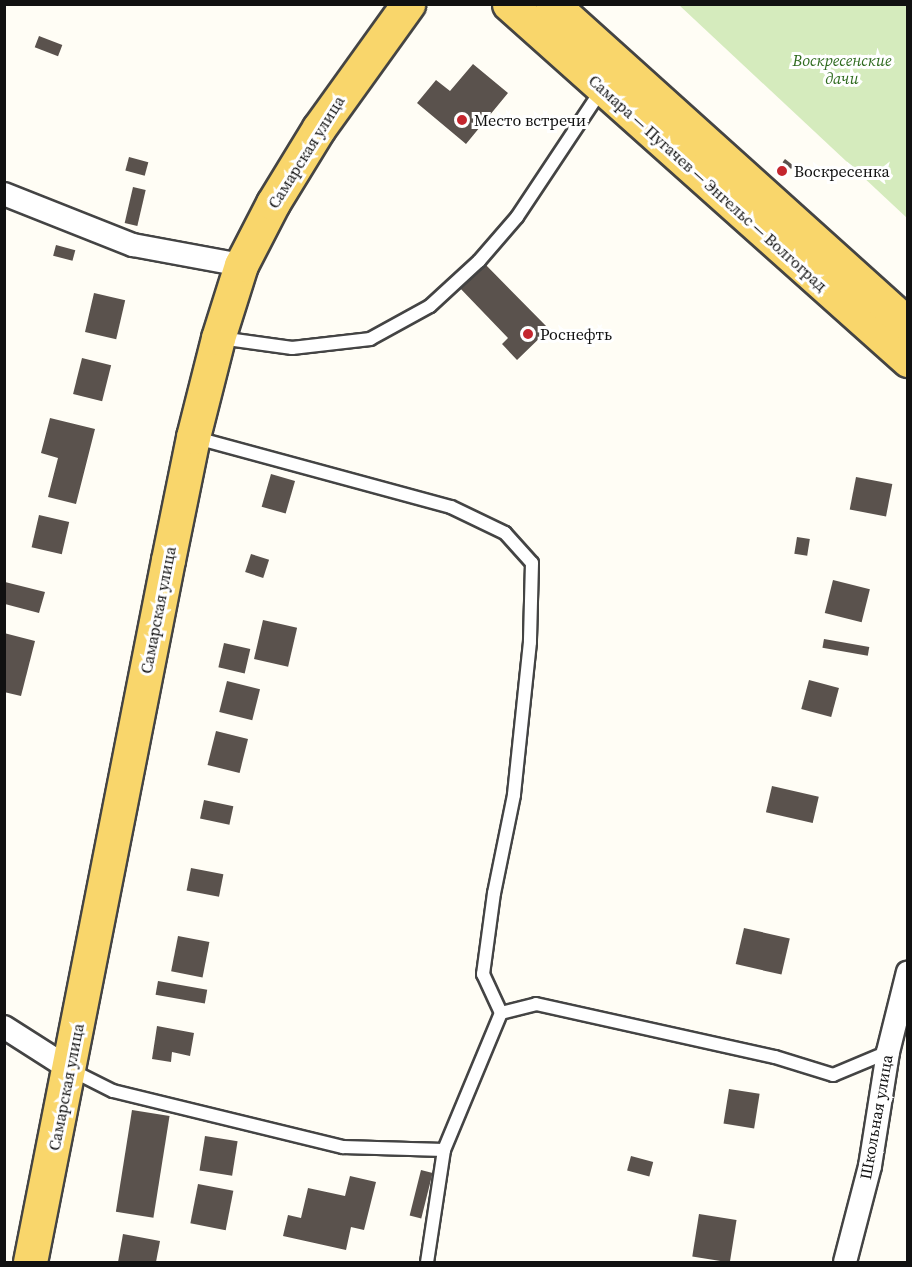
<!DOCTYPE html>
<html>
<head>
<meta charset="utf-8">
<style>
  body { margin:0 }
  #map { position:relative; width:912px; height:1267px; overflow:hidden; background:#fffdf5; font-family:"Source Serif 4",serif }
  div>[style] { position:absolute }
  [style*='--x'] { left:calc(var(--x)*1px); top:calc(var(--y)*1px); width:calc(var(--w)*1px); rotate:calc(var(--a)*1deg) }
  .green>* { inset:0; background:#d5ebbd }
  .building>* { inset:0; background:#5a524d; transform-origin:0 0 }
  .roads { filter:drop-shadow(2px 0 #444) drop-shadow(-2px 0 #444) drop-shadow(0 2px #444) drop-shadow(0 -2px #444) }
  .lane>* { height:12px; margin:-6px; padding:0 6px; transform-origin:6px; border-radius:6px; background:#fff }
  .street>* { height:22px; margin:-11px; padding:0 11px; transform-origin:11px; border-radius:11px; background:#fff }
  .primary>* { height:33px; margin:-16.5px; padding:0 16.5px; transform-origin:16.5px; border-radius:16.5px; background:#f9d66b }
  .dots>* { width:16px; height:16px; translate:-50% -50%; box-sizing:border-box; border:3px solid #fff; border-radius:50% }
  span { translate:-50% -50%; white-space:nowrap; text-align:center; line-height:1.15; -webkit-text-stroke:6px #fff; paint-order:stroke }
  .park-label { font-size:16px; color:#2f6b1f; font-style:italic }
  .poi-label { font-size:16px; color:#111 }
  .left { translate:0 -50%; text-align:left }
  .street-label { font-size:16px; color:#111 }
  .frame { position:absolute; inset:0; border:6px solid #111; pointer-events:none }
</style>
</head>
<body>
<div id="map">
  <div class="green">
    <i style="clip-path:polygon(679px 5px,907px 5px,907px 218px)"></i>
  </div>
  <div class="building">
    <i style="left:39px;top:36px;width:25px;height:12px;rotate:21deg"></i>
    <i style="clip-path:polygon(473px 64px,508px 93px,466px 144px,417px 103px,436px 80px,450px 91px)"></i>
    <i style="left:129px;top:157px;width:20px;height:14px;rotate:15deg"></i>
    <i style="left:785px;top:159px;width:11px;height:4px;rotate:38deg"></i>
    <i style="left:133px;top:187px;width:13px;height:37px;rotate:13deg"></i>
    <i style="left:56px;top:245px;width:20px;height:11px;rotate:15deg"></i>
    <i style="clip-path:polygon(482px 261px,549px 329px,517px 360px,502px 344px,508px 338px,457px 285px)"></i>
    <i style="left:94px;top:293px;width:32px;height:40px;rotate:13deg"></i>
    <i style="left:82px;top:358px;width:30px;height:37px;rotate:14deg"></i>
    <i style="clip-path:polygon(50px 418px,95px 429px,76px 504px,48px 497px,58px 458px,41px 453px)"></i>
    <i style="left:271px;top:474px;width:25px;height:34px;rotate:16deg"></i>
    <i style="left:856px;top:477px;width:37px;height:33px;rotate:11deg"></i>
    <i style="left:39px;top:515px;width:31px;height:33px;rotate:13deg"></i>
    <i style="left:797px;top:537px;width:13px;height:17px;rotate:9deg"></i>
    <i style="left:251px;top:554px;width:19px;height:19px;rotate:18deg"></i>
    <i style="left:833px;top:580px;width:38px;height:34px;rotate:14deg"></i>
    <i style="clip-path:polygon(5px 582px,45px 592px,39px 613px,5px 604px)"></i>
    <i style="left:263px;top:620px;width:35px;height:40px;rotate:13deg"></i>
    <i style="clip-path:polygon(4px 633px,35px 641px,21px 696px,4px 692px)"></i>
    <i style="left:824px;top:639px;width:46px;height:9px;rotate:10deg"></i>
    <i style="left:224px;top:643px;width:27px;height:25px;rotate:13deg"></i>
    <i style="left:809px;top:680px;width:31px;height:30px;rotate:15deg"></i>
    <i style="left:227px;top:681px;width:34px;height:32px;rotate:14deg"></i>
    <i style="left:216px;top:731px;width:33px;height:35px;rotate:14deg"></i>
    <i style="left:772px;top:786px;width:48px;height:27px;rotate:13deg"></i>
    <i style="left:204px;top:800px;width:30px;height:19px;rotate:12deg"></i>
    <i style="left:191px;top:868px;width:33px;height:23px;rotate:11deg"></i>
    <i style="left:744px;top:928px;width:47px;height:37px;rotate:13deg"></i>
    <i style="left:178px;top:936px;width:32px;height:36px;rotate:11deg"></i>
    <i style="left:158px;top:981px;width:50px;height:14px;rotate:10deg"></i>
    <i style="clip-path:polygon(157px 1026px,194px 1033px,190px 1056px,172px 1052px,171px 1062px,152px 1059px)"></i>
    <i style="left:729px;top:1089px;width:31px;height:35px;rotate:9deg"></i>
    <i style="left:132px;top:1110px;width:38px;height:103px;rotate:9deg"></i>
    <i style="left:205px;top:1136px;width:33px;height:35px;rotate:9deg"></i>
    <i style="left:631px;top:1156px;width:23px;height:15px;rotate:15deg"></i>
    <i style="left:421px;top:1170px;width:12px;height:47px;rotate:14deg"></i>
    <i style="clip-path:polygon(350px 1176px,376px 1182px,364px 1230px,351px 1227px,346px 1250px,283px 1236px,288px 1215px,301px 1218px,308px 1188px,345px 1196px)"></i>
    <i style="left:198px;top:1184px;width:36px;height:40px;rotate:11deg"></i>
    <i style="left:699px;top:1214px;width:38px;height:43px;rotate:9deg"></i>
    <i style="clip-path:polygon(123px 1234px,160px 1241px,156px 1262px,118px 1262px)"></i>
  </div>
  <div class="roads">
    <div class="lane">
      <i style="--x:220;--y:338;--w:73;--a:7.9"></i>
      <i style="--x:292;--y:348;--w:79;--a:-6.6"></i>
      <i style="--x:370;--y:339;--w:68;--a:-28.8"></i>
      <i style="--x:430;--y:306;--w:67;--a:-42.6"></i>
      <i style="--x:479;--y:261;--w:58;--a:-49.2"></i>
      <i style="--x:517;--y:217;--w:154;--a:-56.4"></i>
      <i style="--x:193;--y:437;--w:267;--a:15.2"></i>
      <i style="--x:451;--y:507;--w:60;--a:25.7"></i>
      <i style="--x:505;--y:533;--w:40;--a:48"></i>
      <i style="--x:532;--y:563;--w:79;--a:91.5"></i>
      <i style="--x:530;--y:642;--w:154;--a:96"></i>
      <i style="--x:514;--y:795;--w:100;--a:101.5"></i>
      <i style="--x:494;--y:893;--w:82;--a:97.7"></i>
      <i style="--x:483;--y:974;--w:43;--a:65.2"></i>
      <i style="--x:501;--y:1013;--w:148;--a:112.6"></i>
      <i style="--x:444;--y:1150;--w:113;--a:98.6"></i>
      <i style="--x:501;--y:1013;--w:36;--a:-14"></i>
      <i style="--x:536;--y:1004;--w:245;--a:12.5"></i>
      <i style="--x:775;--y:1057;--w:61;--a:17.2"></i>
      <i style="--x:833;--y:1075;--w:60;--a:-22.7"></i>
      <i style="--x:71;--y:1070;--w:47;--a:26.6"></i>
      <i style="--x:113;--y:1091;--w:237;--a:13.7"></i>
      <i style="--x:343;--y:1147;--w:101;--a:1.7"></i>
    </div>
    <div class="street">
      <i style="--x:4;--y:194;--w:139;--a:21.6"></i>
      <i style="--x:133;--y:245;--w:110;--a:10.5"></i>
      <i style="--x:4;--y:1027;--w:78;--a:32.5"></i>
      <i style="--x:845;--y:1262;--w:99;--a:-75.4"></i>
      <i style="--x:870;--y:1166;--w:115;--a:-81"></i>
      <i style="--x:888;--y:1052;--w:82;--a:-76"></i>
    </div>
    <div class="primary">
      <i style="--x:509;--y:4;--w:535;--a:41.74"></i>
      <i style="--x:552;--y:4;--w:479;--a:42"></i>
      <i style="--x:30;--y:1262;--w:715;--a:-78.88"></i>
      <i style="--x:168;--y:560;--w:126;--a:-78.5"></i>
      <i style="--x:193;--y:437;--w:102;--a:-75.8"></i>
      <i style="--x:218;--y:338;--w:77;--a:-72.5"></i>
      <i style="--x:241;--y:265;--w:70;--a:-62.7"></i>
      <i style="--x:273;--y:203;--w:88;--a:-58.5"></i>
      <i style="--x:319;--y:128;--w:153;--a:-54.3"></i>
    </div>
  </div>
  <div class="dots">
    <i style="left:462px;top:120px;background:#c4262e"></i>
    <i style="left:782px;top:171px;background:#c4262e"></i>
    <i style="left:528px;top:334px;background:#c4262e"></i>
  </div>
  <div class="park-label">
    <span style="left:842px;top:69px">Воскресенские<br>дачи</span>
  </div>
  <div class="poi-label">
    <span class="left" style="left:474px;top:120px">Место встречи</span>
    <span class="left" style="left:794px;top:171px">Воскресенка</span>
    <span class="left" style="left:540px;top:334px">Роснефть</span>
  </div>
  <div class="street-label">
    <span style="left:306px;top:152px;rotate:-58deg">Самарская улица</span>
    <span style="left:708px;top:183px;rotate:42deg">Самара — Пугачев — Энгельс — Волгоград</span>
    <span style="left:158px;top:610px;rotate:-79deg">Самарская улица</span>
    <span style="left:66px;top:1087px;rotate:-79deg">Самарская улица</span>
    <span style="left:876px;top:1117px;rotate:-80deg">Школьная улица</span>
  </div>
  <div class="frame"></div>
</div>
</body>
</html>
